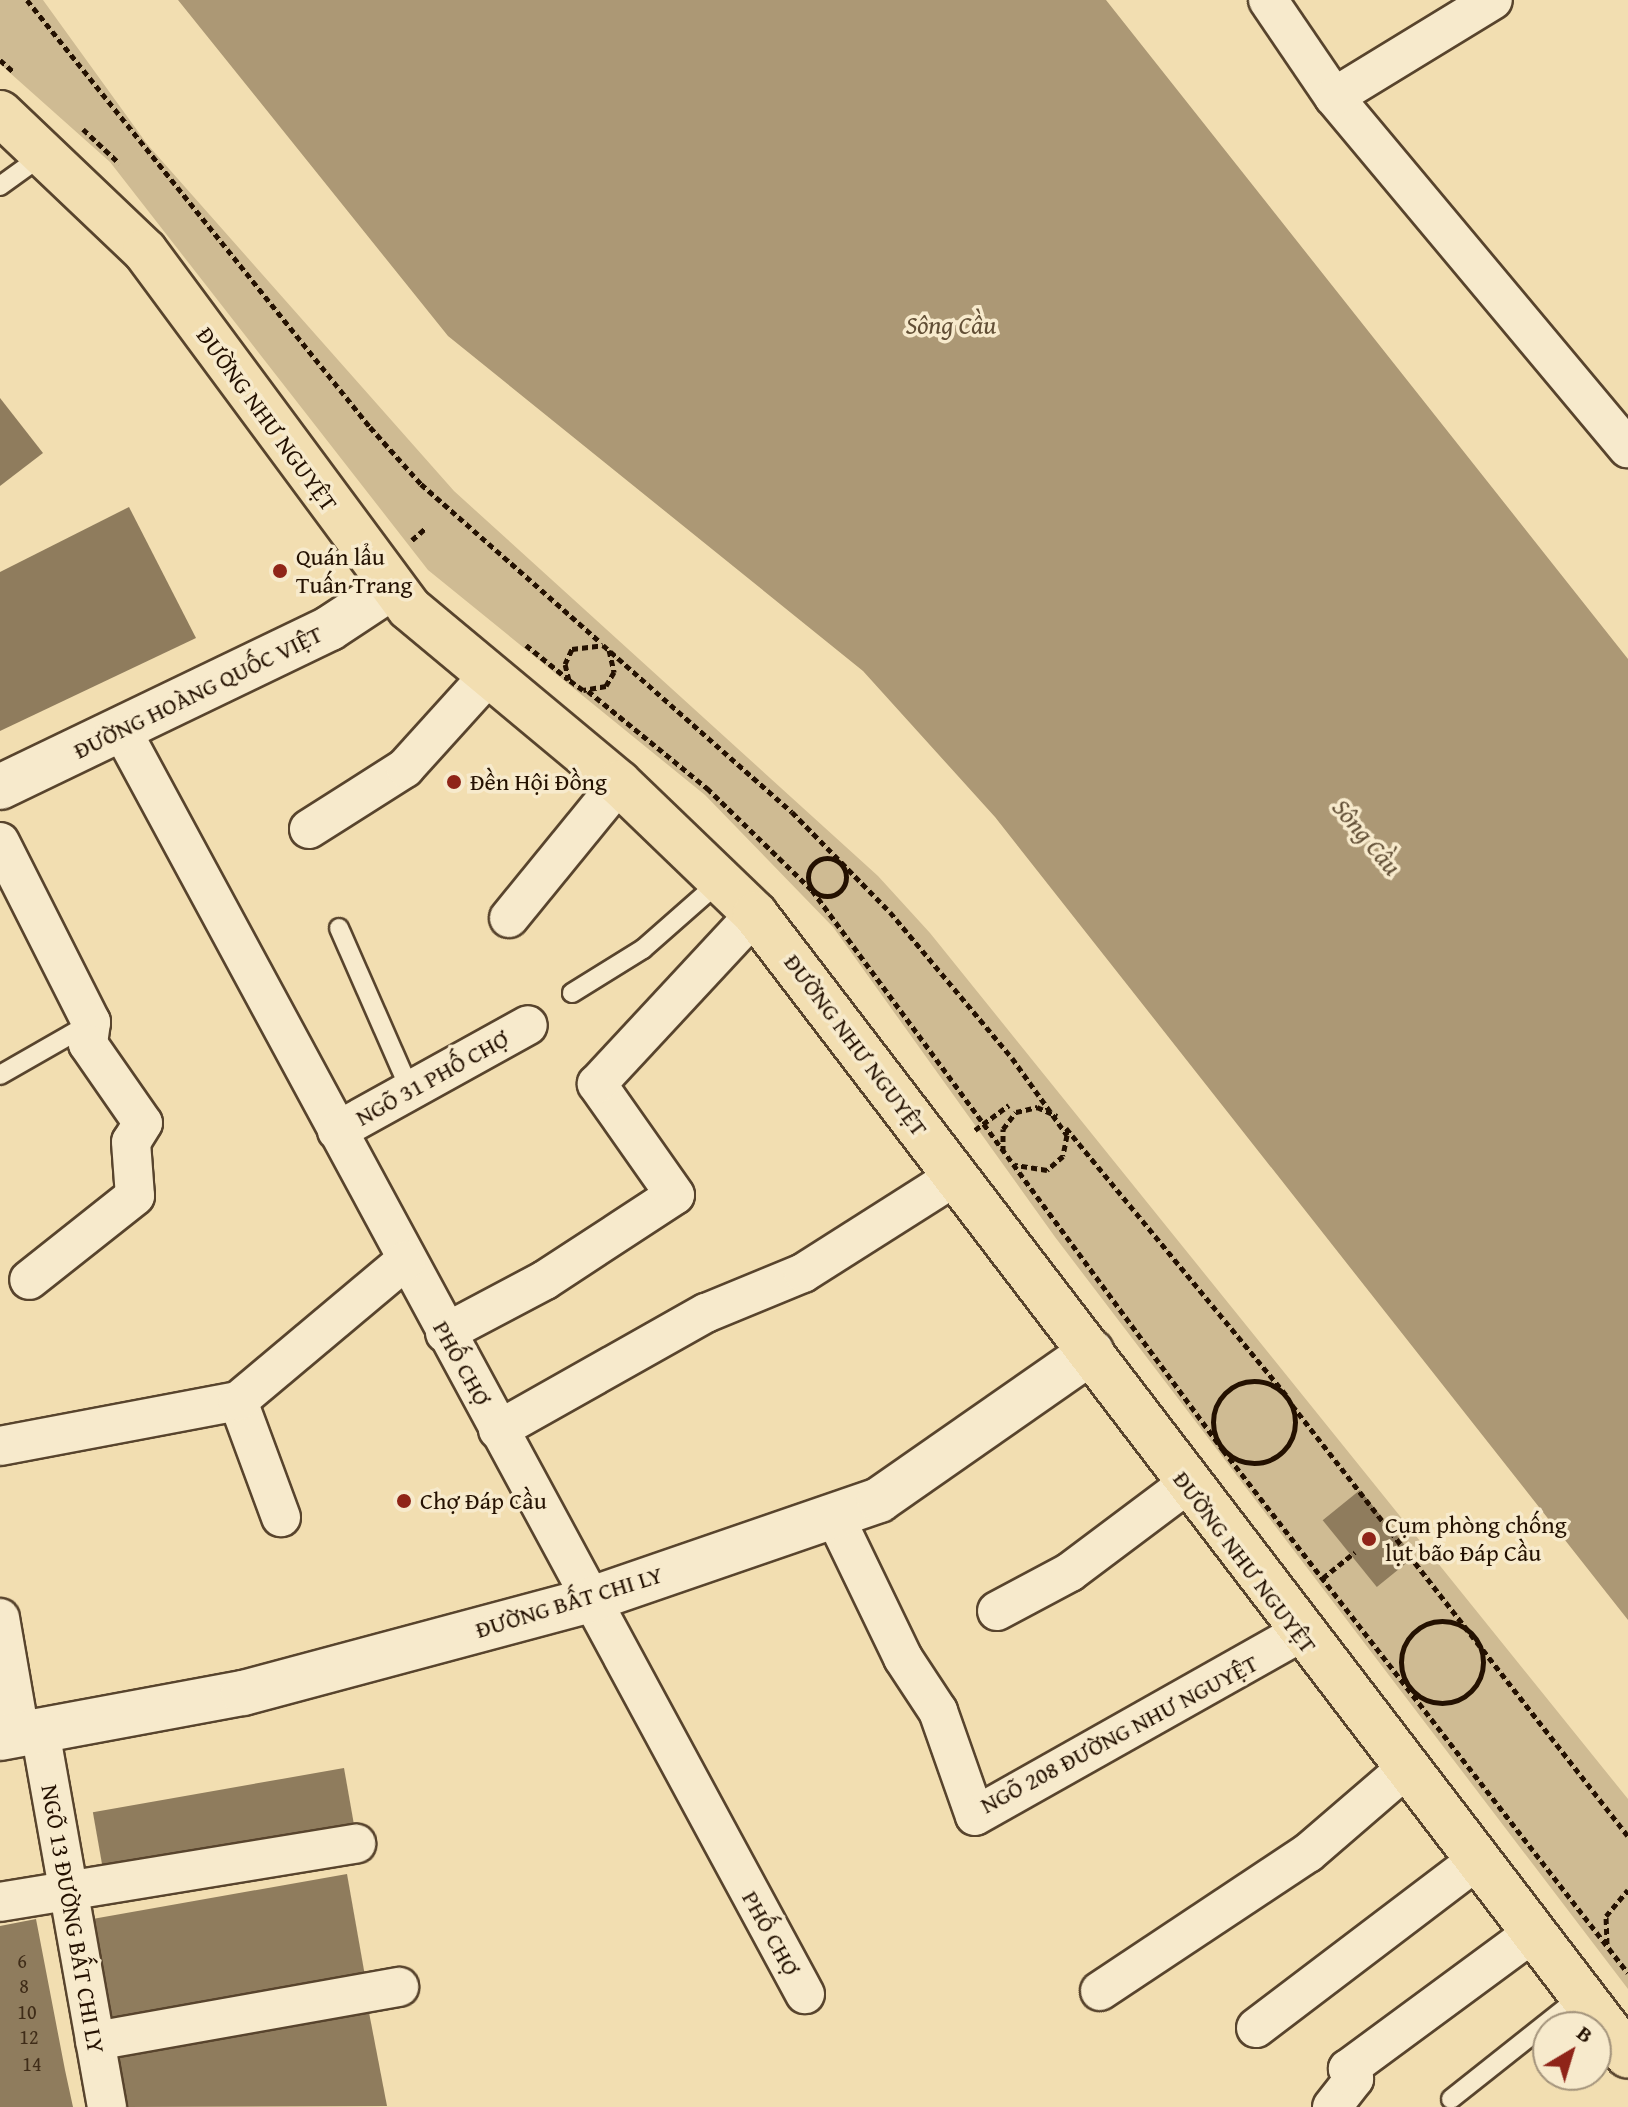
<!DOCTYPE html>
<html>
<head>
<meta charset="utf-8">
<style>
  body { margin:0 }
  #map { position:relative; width:1628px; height:2107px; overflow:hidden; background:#f2deb1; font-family:"Gentium Book Plus",serif }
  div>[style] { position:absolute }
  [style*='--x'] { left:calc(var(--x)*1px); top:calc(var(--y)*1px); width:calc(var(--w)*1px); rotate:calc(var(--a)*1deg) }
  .green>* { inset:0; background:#cfbb93 }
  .water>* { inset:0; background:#ac9875 }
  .building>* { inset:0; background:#8f7c5d; transform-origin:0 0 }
  .path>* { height:5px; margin-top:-2.5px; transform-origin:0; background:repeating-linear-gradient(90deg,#241101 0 6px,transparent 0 10px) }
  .path>.ring { margin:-2.5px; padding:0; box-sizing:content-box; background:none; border:5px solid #241101; border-radius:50% }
  .roads { filter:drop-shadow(2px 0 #58442d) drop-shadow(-2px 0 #58442d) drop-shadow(0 2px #58442d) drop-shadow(0 -2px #58442d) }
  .lane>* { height:18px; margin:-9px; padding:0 9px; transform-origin:9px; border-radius:9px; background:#f7eacc }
  .street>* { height:38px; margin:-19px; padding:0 19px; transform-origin:19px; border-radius:19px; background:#f7eacc }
  .secondary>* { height:44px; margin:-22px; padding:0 22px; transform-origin:22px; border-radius:22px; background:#f7eacc }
  .primary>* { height:44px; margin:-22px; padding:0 22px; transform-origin:22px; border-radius:22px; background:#f2deb1 }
  .dots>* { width:22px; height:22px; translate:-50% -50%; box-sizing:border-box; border:4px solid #f7eacc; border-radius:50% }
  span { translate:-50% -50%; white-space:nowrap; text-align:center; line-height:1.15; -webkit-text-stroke:7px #f7eacc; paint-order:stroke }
  .number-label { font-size:20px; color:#3f2c18 }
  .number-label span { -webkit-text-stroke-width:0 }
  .street-label { font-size:24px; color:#241101 }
  .poi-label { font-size:24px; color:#241101 }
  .left { translate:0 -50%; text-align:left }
  .water-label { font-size:26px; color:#614e35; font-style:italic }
  .north { position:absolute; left:1532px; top:2011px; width:80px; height:80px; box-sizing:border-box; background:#f7eacc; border:2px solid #a3937b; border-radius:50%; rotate:38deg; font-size:22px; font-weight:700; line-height:32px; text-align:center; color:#241101 }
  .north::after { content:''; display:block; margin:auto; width:28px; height:36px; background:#8f2418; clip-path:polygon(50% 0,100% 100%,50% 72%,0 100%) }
</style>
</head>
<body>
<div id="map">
  <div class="green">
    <i style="clip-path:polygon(0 0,43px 0,147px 144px,454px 491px,878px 876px,930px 933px,1628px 1799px,1628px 1989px,1055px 1237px,833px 927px,705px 795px,428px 570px,110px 162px,0 64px)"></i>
  </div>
  <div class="water">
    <i style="clip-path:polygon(178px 0,1106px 0,1628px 659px,1628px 1620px,995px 817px,863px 671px,448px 336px)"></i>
  </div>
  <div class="building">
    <i style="clip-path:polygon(0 398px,43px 453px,0 486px)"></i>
    <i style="clip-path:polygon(129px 507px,196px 638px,0 731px,0 572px)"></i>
    <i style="left:1360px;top:1490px;width:86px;height:48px;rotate:51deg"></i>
    <i style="left:344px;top:1768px;width:64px;height:255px;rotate:80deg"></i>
    <i style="left:347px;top:1874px;width:107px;height:257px;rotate:80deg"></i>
    <i style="clip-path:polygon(36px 1919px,65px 2070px,73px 2107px,0 2107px,0 1926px)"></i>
    <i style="clip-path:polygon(367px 2002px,387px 2106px,126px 2107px,115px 2046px)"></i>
  </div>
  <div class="path">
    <i style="--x:27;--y:0;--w:548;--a:51.23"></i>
    <i style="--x:370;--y:427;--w:76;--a:48.2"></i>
    <i style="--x:421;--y:484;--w:239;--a:41.4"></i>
    <i style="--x:0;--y:60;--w:18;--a:41"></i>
    <i style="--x:83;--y:129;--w:50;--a:43.4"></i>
    <i style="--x:412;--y:540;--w:18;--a:-41"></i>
    <i style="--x:526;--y:645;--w:54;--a:39"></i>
    <i style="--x:609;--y:650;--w:23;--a:77"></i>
    <i style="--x:614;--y:672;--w:16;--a:120"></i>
    <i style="--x:606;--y:686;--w:23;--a:170"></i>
    <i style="--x:583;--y:690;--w:17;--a:-144"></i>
    <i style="--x:569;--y:680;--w:16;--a:-104"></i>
    <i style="--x:565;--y:664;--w:17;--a:-65"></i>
    <i style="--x:572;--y:649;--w:31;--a:-7"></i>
    <i style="--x:603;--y:645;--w:252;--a:41.5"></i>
    <i style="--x:792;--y:812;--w:140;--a:45.6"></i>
    <i style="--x:890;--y:912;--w:190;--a:50.1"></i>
    <i style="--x:1012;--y:1058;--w:95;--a:54.5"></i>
    <i style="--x:1067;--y:1135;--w:21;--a:101"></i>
    <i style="--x:1063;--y:1156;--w:21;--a:139"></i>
    <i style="--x:1047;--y:1170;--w:33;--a:-171"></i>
    <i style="--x:588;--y:691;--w:154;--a:39.2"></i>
    <i style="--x:707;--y:788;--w:146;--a:44.2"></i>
    <i style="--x:812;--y:890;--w:695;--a:53.72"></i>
    <i style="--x:1223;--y:1450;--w:661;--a:52.25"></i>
    <i class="ring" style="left:808px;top:858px;width:33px;height:33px"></i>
    <i style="--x:1066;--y:1128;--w:346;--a:50.5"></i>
    <i style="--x:975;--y:1130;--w:42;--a:-36.3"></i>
    <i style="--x:1003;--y:1151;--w:22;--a:-90"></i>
    <i style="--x:1003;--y:1129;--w:21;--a:-53"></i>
    <i style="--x:1016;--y:1112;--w:22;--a:-13"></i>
    <i style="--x:1037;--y:1107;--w:22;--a:24"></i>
    <i class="ring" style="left:1213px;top:1381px;width:77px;height:77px"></i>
    <i style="--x:1292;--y:1405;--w:546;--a:52.06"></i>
    <i style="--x:1323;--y:1578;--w:41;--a:-39.1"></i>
    <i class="ring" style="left:1401px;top:1621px;width:77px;height:77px"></i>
    <i style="--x:1607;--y:1944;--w:28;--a:-92"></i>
    <i style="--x:1606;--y:1916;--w:34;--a:-50"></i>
  </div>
  <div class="roads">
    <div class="lane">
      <i style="--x:0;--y:186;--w:53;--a:-35.8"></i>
      <i style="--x:339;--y:928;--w:177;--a:66.3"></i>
      <i style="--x:572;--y:993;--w:84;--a:-31.8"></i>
      <i style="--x:643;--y:949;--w:103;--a:-41.4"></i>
      <i style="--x:0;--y:1075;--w:103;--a:-29.8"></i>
      <i style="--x:1451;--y:2099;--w:167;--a:-38.4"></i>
    </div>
    <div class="street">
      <i style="--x:1268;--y:0;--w:117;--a:55.8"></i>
      <i style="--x:1334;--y:97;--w:458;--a:50.1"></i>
      <i style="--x:1334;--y:97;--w:186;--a:-31.4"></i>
      <i style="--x:122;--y:731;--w:1436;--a:61.6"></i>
      <i style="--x:309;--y:829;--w:114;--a:-32.4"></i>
      <i style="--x:405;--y:768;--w:127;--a:-47.9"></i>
      <i style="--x:0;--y:842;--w:202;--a:63.2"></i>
      <i style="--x:91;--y:1022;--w:22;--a:98"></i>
      <i style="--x:88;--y:1044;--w:96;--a:55.2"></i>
      <i style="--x:143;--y:1123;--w:22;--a:122"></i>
      <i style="--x:131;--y:1142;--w:54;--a:85.8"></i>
      <i style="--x:135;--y:1196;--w:135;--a:141.6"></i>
      <i style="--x:509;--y:918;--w:174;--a:-50.8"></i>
      <i style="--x:337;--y:1131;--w:218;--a:-29"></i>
      <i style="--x:445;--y:1333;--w:113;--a:-27.9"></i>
      <i style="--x:545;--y:1280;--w:155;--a:-33.2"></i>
      <i style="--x:675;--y:1195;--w:136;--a:-125.1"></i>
      <i style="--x:597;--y:1084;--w:232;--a:-47.1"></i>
      <i style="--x:238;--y:1401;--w:124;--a:69.7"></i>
      <i style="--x:498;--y:1430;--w:239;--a:-29.4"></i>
      <i style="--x:706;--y:1313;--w:105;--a:-22.4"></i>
      <i style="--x:803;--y:1273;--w:181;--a:-32.4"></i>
      <i style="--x:0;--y:1446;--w:242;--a:-10.7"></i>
      <i style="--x:238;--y:1401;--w:219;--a:-40"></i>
      <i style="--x:834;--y:1515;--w:159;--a:64.2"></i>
      <i style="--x:903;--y:1658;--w:64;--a:56.6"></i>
      <i style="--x:938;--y:1711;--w:111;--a:70.6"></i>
      <i style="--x:975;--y:1816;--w:371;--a:-29.4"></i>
      <i style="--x:997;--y:1611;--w:83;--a:-28.1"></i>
      <i style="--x:1070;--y:1572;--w:145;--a:-36.9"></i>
      <i style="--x:0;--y:1618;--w:118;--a:80.2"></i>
      <i style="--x:40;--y:1731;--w:382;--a:79.9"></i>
      <i style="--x:0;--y:1902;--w:361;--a:-9.3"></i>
      <i style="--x:1100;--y:1991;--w:250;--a:-33.6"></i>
      <i style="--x:1308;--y:1853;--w:127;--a:-40.8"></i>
      <i style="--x:1256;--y:2028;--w:278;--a:-37.2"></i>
      <i style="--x:95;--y:2041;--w:309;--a:-10.1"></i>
      <i style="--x:1332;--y:2107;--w:36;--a:-52"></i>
      <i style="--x:1354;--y:2079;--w:12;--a:-121"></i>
      <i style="--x:1348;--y:2069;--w:231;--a:-36.4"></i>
    </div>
    <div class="secondary">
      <i style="--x:0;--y:787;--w:366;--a:-25.7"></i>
      <i style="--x:330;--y:628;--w:73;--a:-33.3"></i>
      <i style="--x:0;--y:1738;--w:247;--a:-10.5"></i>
      <i style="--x:243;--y:1693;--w:358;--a:-15"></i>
      <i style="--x:589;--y:1600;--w:307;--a:-19"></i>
      <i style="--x:879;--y:1500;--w:259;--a:-34.9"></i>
    </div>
    <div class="primary">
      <i style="--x:0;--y:113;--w:200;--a:43.6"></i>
      <i style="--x:145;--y:251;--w:444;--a:53.5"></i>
      <i style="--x:409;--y:608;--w:273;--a:39.8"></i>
      <i style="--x:619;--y:783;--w:189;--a:43.9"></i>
      <i style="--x:755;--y:914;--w:1437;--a:52.6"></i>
    </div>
  </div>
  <div class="dots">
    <i style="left:280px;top:571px;background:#8f2418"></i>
    <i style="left:454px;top:782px;background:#8f2418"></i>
    <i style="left:404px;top:1501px;background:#8f2418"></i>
    <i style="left:1369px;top:1539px;background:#8f2418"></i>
  </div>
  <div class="number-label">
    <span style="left:22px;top:1960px">6</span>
    <span style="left:24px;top:1985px">8</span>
    <span style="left:27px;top:2011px">10</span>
    <span style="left:29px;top:2036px">12</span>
    <span style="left:32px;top:2063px">14</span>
  </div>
  <div class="street-label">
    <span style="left:267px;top:419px;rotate:54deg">ĐƯỜNG NHƯ NGUYỆT</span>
    <span style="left:198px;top:692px;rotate:-26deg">ĐƯỜNG HOÀNG QUỐC VIỆT</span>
    <span style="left:856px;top:1045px;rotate:53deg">ĐƯỜNG NHƯ NGUYỆT</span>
    <span style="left:432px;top:1078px;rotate:-29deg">NGÕ 31 PHỐ CHỢ</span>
    <span style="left:462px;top:1363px;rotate:61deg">PHỐ CHỢ</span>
    <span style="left:1245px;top:1562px;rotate:53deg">ĐƯỜNG NHƯ NGUYỆT</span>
    <span style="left:569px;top:1602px;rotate:-17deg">ĐƯỜNG BẤT CHI LY</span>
    <span style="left:1119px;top:1734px;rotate:-28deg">NGÕ 208 ĐƯỜNG NHƯ NGUYỆT</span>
    <span style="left:73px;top:1919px;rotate:80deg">NGÕ 13 ĐƯỜNG BẤT CHI LY</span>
    <span style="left:771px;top:1933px;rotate:61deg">PHỐ CHỢ</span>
  </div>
  <div class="poi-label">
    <span class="left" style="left:296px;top:571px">Quán lẩu<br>Tuấn Trang</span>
    <span class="left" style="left:470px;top:782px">Đền Hội Đồng</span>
    <span class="left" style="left:420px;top:1501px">Chợ Đáp Cầu</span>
    <span class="left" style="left:1385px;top:1539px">Cụm phòng chống<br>lụt bão Đáp Cầu</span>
  </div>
  <div class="water-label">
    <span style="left:951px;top:325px">Sông Cầu</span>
    <span style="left:1367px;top:837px;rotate:50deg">Sông Cầu</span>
  </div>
  <div class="north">B</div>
</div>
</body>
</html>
